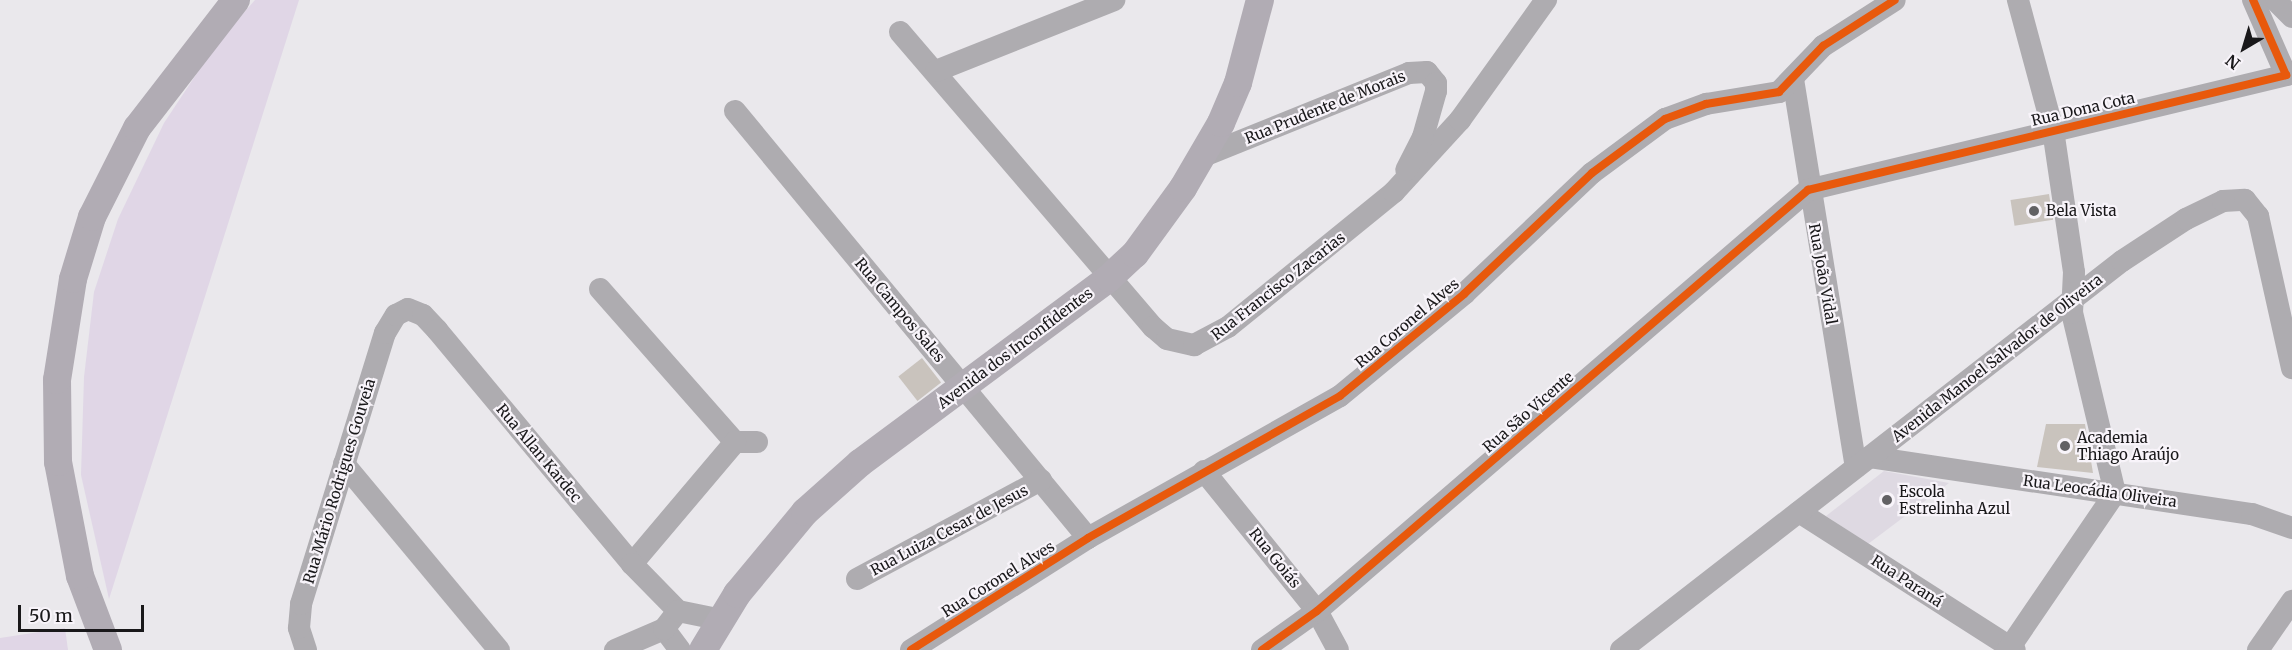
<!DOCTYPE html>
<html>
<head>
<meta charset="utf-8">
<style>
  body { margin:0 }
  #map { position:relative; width:2292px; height:650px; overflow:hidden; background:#eae8ec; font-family:Merriweather,serif }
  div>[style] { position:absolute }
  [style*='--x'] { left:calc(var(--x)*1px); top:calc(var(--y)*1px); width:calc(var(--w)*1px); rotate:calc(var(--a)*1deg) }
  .built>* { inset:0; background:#ded9e2 }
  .green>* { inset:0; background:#e0d6e6 }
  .building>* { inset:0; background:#c9c3bd; transform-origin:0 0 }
  .minor>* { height:22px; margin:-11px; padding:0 11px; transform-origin:11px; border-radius:11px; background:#aeacb0 }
  .major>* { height:28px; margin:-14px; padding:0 14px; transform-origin:14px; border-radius:14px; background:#b1acb4 }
  .cycleway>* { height:8px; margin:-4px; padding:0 4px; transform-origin:4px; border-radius:4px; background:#e8590c }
  .dots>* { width:16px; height:16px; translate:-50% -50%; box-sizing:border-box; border:3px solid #f8f4fa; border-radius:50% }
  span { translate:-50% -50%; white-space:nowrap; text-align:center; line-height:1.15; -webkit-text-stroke:4.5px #f8f4fa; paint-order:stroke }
  .street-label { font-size:15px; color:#19181a }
  .poi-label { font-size:15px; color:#19181a }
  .left { translate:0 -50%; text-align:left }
  .north { position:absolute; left:2214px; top:18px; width:60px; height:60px; -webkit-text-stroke:4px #f8f4fa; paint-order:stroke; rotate:218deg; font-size:16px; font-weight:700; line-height:24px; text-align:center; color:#19181a }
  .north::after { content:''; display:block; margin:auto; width:21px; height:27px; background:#19181a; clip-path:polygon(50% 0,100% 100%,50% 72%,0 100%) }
  .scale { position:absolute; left:18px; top:605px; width:126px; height:27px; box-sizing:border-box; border:3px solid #19181a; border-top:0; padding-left:8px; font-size:18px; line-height:21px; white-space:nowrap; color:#19181a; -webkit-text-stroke:4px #f8f4fa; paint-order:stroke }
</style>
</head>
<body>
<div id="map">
  <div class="built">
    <i style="clip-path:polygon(1884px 471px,1949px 483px,1868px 544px,1826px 516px)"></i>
  </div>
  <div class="green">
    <i style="clip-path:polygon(255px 0,299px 0,109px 599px,81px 475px,84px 377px,94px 292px,118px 219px,164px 123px,217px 43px)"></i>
    <i style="clip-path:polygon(65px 628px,68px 650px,0 650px,0 638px)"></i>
  </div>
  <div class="building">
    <i style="left:2049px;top:194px;width:26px;height:39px;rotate:81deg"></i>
    <i style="left:922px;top:358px;width:31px;height:30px;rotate:52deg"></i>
    <i style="clip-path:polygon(2046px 424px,2085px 424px,2093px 473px,2037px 467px)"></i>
  </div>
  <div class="minor">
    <i style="--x:2275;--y:0;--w:24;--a:45"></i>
    <i style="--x:900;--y:32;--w:389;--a:49.4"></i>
    <i style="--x:1153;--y:327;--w:18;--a:41"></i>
    <i style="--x:1167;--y:339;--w:28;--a:13"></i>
    <i style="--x:1194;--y:345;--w:38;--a:-28"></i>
    <i style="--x:1228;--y:327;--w:214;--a:-39.1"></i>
    <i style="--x:1394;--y:192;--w:98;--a:-47.5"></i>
    <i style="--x:1460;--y:120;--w:148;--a:-54.4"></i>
    <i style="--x:936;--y:71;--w:192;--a:-21.7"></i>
    <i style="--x:1793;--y:79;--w:393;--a:80.8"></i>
    <i style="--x:735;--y:111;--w:554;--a:50.42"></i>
    <i style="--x:1201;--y:157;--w:224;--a:-22"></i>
    <i style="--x:1409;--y:73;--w:18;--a:-3"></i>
    <i style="--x:1427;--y:72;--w:14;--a:51"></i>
    <i style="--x:1436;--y:83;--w:8;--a:90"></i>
    <i style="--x:1436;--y:91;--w:48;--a:105.8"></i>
    <i style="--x:1423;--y:137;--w:37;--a:117"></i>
    <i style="--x:600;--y:289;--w:204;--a:48.6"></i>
    <i style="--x:735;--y:442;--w:22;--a:0"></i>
    <i style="--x:1870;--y:457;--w:386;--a:8.5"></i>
    <i style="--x:2252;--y:514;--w:42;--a:19.3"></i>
    <i style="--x:344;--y:464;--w:242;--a:50.2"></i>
    <i style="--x:1204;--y:471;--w:180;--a:51.1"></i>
    <i style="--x:1317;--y:611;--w:44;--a:61.7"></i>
    <i style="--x:1799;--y:512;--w:256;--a:32.6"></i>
    <i style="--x:632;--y:564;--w:160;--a:-49.8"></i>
    <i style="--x:857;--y:579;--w:209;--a:-28.3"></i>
    <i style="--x:306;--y:650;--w:23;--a:-108"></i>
    <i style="--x:299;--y:628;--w:24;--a:-85"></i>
    <i style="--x:301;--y:604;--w:284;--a:-72.8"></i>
    <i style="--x:385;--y:333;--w:21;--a:-59"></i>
    <i style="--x:396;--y:315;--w:13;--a:-27"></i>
    <i style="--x:408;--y:309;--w:16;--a:22"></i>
    <i style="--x:423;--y:315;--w:21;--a:47"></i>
    <i style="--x:437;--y:330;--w:305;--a:50.2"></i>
    <i style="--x:632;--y:564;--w:66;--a:45.6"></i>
    <i style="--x:615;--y:650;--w:53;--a:-23.2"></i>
    <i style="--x:680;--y:650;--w:26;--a:-127"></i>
    <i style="--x:664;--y:629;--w:23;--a:-52"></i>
    <i style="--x:678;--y:611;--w:45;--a:11.6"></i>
    <i style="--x:911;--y:650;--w:209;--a:-32.3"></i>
    <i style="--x:1088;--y:538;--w:289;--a:-29.4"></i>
    <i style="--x:1340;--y:396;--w:161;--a:-39.4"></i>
    <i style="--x:1464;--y:294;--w:176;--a:-43.4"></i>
    <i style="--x:1592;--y:173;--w:91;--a:-36.5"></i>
    <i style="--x:1665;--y:119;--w:44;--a:-20.1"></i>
    <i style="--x:1706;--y:104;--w:74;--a:-9.3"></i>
    <i style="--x:1779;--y:92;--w:64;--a:-46.3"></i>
    <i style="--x:1823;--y:46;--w:85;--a:-32.6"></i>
    <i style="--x:1262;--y:650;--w:67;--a:-35.3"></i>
    <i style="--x:1317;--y:611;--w:647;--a:-40.61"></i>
    <i style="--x:1808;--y:190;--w:492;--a:-13.5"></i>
    <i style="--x:2286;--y:75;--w:82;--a:-113.7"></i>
    <i style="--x:1621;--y:650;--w:634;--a:-37.83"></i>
    <i style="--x:2122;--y:261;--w:77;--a:-33.3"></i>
    <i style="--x:2186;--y:219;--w:41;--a:-25.9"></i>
    <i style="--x:2223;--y:201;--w:22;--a:-3"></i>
    <i style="--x:2245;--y:200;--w:21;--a:51"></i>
    <i style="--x:2258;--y:216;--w:156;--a:77.4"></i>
    <i style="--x:2008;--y:650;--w:190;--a:-55.7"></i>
    <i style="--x:2115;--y:493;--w:185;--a:-103.4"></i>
    <i style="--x:2072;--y:313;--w:41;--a:-87.2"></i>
    <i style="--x:2074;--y:272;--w:144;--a:-98.4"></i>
    <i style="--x:2053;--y:130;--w:135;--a:-105.1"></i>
    <i style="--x:2258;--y:650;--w:60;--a:-55.2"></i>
  </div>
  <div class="major">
    <i style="--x:108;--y:650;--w:79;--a:-110.7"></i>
    <i style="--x:80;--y:576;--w:116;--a:-100.9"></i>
    <i style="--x:58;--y:462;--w:82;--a:-90.7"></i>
    <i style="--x:57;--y:380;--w:102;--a:-81"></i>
    <i style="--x:73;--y:279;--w:65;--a:-73"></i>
    <i style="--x:92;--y:217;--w:100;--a:-63.2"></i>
    <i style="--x:137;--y:128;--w:162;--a:-52.3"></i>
    <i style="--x:703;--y:650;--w:66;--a:-58.7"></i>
    <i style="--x:737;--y:594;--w:107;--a:-50.3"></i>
    <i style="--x:805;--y:512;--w:74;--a:-41.7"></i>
    <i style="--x:860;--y:463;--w:310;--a:-36.6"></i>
    <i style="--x:1109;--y:278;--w:35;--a:-43"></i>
    <i style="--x:1135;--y:254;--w:82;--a:-54"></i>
    <i style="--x:1183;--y:188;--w:75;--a:-59.7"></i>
    <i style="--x:1221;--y:123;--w:43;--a:-67"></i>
    <i style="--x:1238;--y:83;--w:86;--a:-75.2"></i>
  </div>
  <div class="cycleway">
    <i style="--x:911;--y:650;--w:209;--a:-32.3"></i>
    <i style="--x:1088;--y:538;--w:289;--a:-29.4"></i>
    <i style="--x:1340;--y:396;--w:161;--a:-39.4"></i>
    <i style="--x:1464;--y:294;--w:176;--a:-43.4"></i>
    <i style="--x:1592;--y:173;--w:91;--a:-36.5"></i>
    <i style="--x:1665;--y:119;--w:44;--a:-20.1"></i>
    <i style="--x:1706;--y:104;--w:74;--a:-9.3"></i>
    <i style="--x:1779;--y:92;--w:64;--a:-46.3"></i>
    <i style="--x:1823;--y:46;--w:85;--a:-32.6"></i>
    <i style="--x:1262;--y:650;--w:67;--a:-35.3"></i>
    <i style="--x:1317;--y:611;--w:647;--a:-40.61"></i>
    <i style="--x:1808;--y:190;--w:492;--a:-13.5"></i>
    <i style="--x:2286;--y:75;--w:82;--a:-113.7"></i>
  </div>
  <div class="dots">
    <i style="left:2034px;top:211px;background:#626164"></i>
    <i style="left:2065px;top:446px;background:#626164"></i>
    <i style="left:1887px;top:500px;background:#626164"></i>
  </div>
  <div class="street-label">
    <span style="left:1325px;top:107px;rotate:-22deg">Rua Prudente de Morais</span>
    <span style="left:2083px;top:109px;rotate:-13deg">Rua Dona Cota</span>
    <span style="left:1823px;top:274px;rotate:80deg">Rua João Vidal</span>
    <span style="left:1278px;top:286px;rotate:-38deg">Rua Francisco Zacarias</span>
    <span style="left:900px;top:310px;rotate:50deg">Rua Campos Sales</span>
    <span style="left:1407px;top:323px;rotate:-40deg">Rua Coronel Alves</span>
    <span style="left:1015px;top:348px;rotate:-37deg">Avenida dos Inconfidentes</span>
    <span style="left:1997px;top:358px;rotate:-38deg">Avenida Manoel Salvador de Oliveira</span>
    <span style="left:1528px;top:412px;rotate:-41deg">Rua São Vicente</span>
    <span style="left:539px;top:453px;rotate:50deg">Rua Allan Kardec</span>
    <span style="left:339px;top:481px;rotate:-73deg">Rua Mário Rodrigues Gouveia</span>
    <span style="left:2100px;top:491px;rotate:8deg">Rua Leocádia Oliveira</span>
    <span style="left:949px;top:530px;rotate:-28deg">Rua Luiza Cesar de Jesus</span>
    <span style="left:1275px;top:558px;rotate:51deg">Rua Goiás</span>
    <span style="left:998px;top:579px;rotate:-32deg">Rua Coronel Alves</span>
    <span style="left:1907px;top:581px;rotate:33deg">Rua Paraná</span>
  </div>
  <div class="poi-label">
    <span class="left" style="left:2046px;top:211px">Bela Vista</span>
    <span class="left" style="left:2077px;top:446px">Academia<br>Thiago Araújo</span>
    <span class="left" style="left:1899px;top:500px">Escola<br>Estrelinha Azul</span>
  </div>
  <div class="north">N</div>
  <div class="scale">50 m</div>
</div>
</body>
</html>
